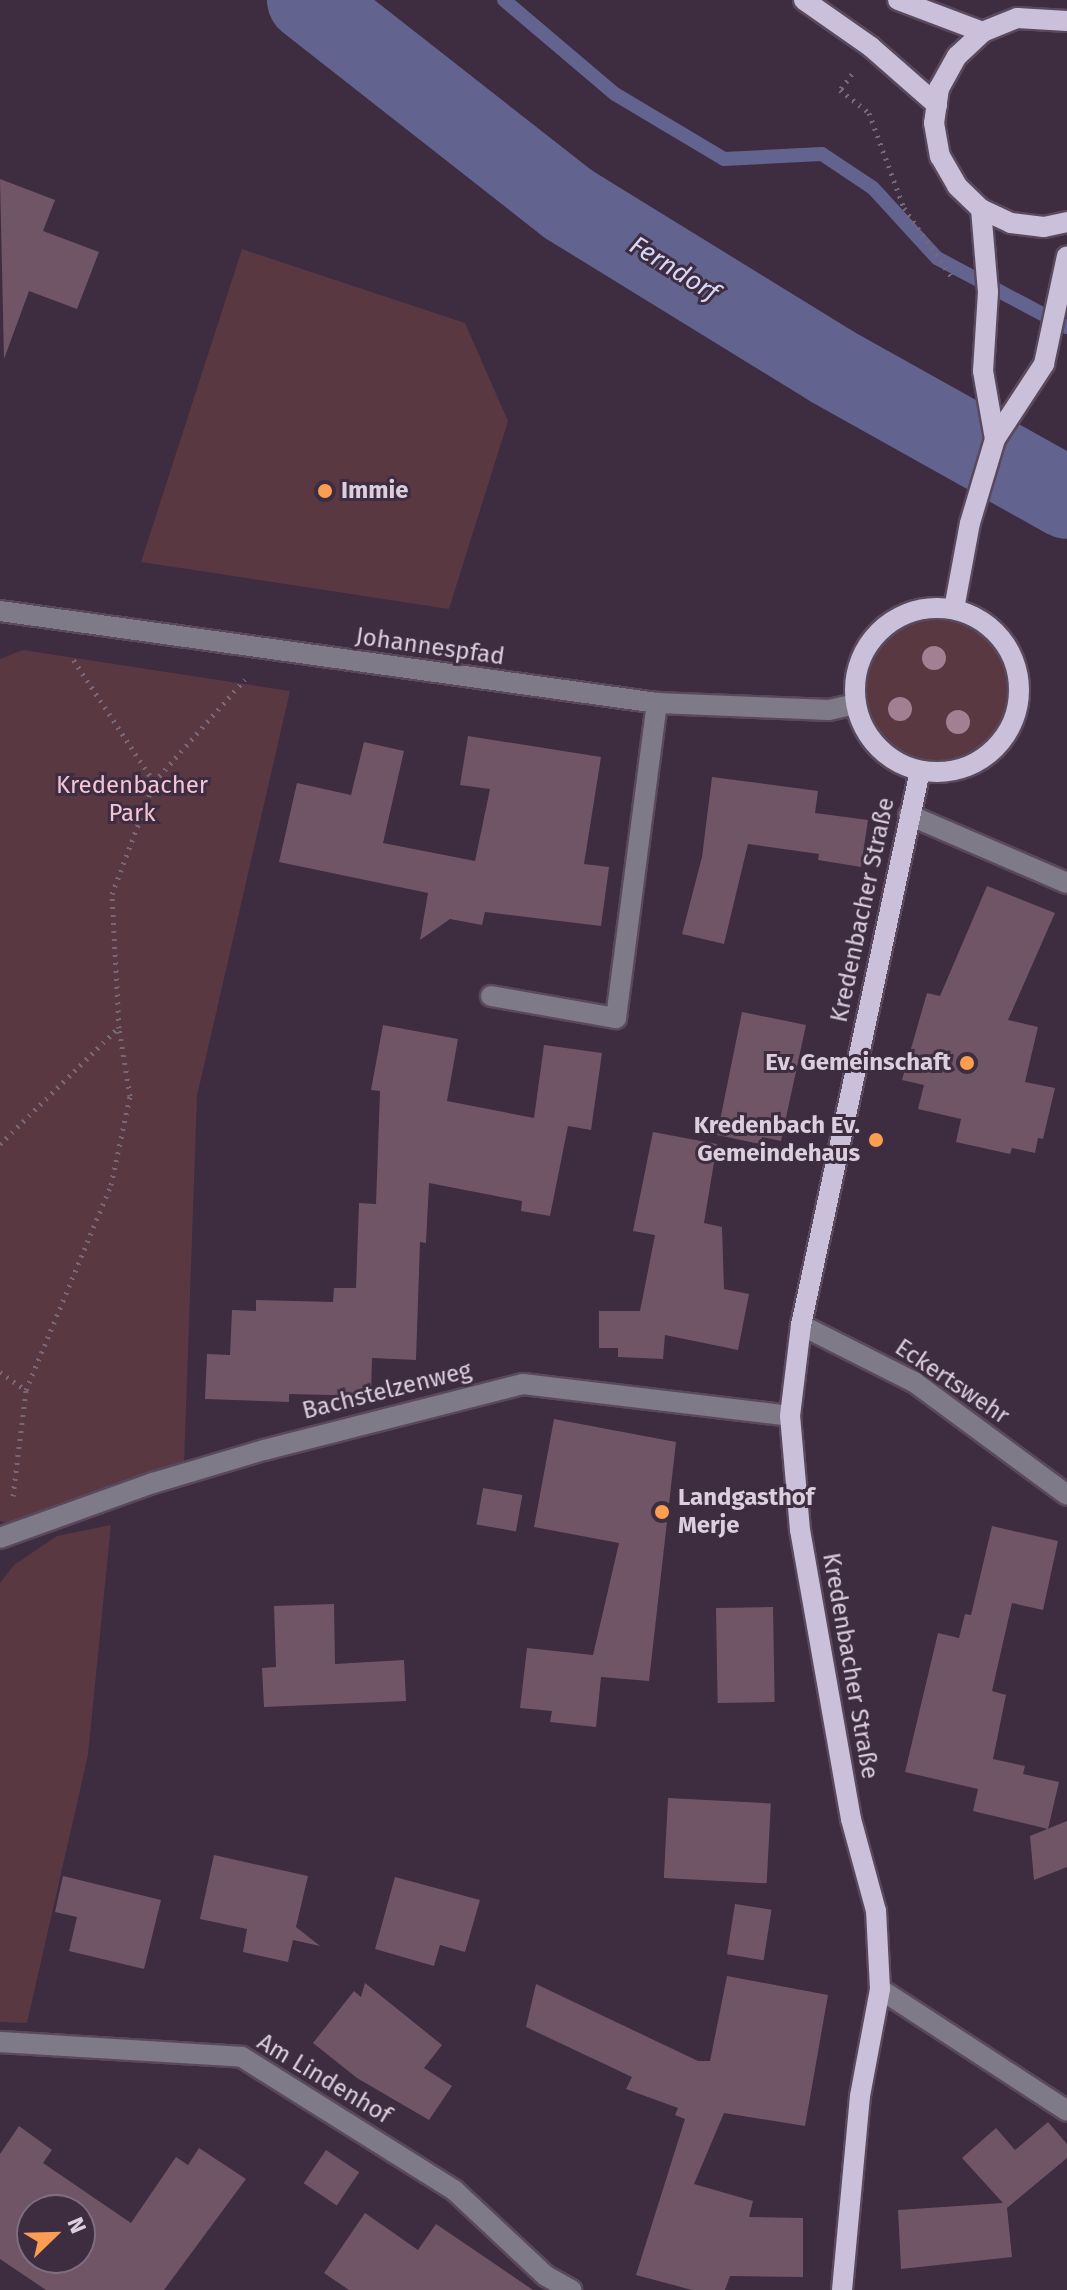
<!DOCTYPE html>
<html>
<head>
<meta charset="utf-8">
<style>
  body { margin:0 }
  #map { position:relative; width:1067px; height:2290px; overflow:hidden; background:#3e2c41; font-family:"Fira Sans",sans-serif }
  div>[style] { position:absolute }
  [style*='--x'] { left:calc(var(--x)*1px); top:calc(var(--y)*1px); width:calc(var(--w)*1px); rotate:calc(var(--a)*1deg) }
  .green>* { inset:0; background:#593842 }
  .round { border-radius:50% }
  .stream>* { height:14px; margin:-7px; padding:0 7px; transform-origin:7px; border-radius:7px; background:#62638f }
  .river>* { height:82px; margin:-41px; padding:0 41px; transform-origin:41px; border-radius:41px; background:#62638f }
  .building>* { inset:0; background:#705566; transform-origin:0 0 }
  .path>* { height:5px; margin-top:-2.5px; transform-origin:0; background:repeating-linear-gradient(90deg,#776779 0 2px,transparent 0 8px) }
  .roads { filter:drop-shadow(2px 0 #5a495d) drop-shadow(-2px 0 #5a495d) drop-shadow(0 2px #5a495d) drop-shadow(0 -2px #5a495d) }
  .minor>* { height:20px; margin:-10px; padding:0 10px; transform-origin:10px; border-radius:10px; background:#7f7a87 }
  .major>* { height:20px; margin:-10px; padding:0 10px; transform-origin:10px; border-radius:10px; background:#cac0da }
  .major>.ring { margin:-10px; padding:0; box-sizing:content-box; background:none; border:20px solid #cac0da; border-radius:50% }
  .trees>* { width:24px; height:24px; margin:-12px; border-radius:50%; background:#a38091 }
  .dots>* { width:22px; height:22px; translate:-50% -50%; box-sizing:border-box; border:4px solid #3e2c41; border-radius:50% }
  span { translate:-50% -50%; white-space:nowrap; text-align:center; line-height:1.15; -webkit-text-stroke:6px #3e2c41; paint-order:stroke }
  .poi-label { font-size:24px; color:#dbcfdd; font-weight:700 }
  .left { translate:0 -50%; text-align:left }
  .right { translate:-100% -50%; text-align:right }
  .street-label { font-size:24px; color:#dbcfdd }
  .park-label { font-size:24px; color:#f5c4d2 }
  .water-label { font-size:26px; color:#d5d7f4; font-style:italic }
  .north { position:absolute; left:16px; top:2194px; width:80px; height:80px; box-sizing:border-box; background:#3e2c41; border:2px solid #7d6d7f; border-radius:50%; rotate:67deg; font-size:22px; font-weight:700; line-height:32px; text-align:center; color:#dbcfdd }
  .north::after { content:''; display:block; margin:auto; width:28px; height:36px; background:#fb9e51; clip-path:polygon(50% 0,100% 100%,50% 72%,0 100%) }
</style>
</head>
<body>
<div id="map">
  <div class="green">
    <i style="clip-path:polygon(242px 249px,465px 323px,508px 421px,449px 609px,141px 562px)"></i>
    <i class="round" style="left:855px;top:608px;width:164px;height:164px"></i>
    <i style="clip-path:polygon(23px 650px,290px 691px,197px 1096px,184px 1464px,6px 1523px,0 1521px,0 659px)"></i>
    <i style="clip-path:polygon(111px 1525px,88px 1755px,27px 2023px,0 2022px,0 1583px,14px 1565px,57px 1536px)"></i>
  </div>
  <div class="stream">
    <i style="--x:504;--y:0;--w:145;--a:40.3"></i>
    <i style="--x:615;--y:94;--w:127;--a:30.8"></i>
    <i style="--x:724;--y:159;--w:98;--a:-2.9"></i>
    <i style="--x:822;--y:154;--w:61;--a:33.7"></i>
    <i style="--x:873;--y:188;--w:95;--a:47.6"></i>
    <i style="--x:937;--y:258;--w:147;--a:28"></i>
  </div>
  <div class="river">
    <i style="--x:308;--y:0;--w:330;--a:38.1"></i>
    <i style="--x:568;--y:204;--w:309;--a:31.6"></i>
    <i style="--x:831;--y:366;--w:270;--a:29.2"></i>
  </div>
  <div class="building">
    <i style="clip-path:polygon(0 179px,55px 200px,43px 231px,99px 252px,77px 309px,29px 291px,4px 359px)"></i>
    <i style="clip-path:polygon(468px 736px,601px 757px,584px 864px,609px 867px,601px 926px,485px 912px,482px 925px,450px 919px,420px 940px,428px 893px,279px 862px,297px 783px,351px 795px,364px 742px,404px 751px,383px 843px,475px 861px,490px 789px,460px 785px)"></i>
    <i style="clip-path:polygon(712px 777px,818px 791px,815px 813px,868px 820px,861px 867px,818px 860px,819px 854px,748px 844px,724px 944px,682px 934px,702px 857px)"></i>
    <i style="clip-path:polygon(987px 886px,1055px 913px,1008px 1020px,1038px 1027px,1025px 1082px,1055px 1088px,1043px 1139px,1038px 1138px,1035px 1153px,1012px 1148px,1010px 1154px,956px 1142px,961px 1119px,918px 1109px,924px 1085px,902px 1080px,927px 993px,940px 996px)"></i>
    <i style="clip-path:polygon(742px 1012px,806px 1025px,781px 1141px,762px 1137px,760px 1144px,717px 1135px)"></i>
    <i style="clip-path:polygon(383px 1025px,458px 1039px,447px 1101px,534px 1118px,544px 1045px,602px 1053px,591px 1130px,568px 1126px,550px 1216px,521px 1211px,522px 1201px,429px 1183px,426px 1243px,420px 1242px,416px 1360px,372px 1358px,371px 1396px,289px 1394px,289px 1402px,205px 1399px,207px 1354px,230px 1355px,232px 1310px,256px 1311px,256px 1300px,333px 1302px,334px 1288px,356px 1288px,359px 1203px,376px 1204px,380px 1091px,371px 1090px)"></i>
    <i style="clip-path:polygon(653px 1132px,717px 1144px,704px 1223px,722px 1227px,724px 1289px,749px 1294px,738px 1350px,665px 1335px,663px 1359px,618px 1357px,618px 1348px,599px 1348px,599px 1311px,640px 1311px,655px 1235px,633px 1231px)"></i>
    <i style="clip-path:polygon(554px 1419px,676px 1442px,649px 1681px,601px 1677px,596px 1727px,550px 1722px,552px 1711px,520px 1708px,527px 1648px,593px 1655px,619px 1543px,534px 1527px)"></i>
    <i style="left:483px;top:1488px;width:40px;height:37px;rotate:10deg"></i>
    <i style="clip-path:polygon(992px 1526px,1058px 1541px,1043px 1610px,1012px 1603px,992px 1691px,1006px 1695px,993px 1759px,1025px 1766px,1023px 1774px,1059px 1782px,1048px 1829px,973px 1811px,978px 1789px,905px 1772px,938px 1633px,959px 1638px,965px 1614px,971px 1615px)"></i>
    <i style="clip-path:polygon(334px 1604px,335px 1664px,404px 1660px,406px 1701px,264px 1707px,262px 1668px,276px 1667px,274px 1606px)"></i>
    <i style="left:773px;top:1607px;width:95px;height:57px;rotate:89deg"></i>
    <i style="left:668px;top:1798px;width:103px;height:80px;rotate:3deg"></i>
    <i style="clip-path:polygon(1067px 1821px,1067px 1867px,1034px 1880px,1030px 1836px)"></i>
    <i style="clip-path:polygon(214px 1855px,308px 1876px,296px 1927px,320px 1946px,293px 1940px,288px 1962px,243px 1952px,247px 1929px,200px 1919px)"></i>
    <i style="clip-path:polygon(63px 1876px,161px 1900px,144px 1969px,69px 1951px,77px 1917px,55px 1912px)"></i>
    <i style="clip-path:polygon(395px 1877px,480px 1900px,465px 1952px,440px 1945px,434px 1966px,375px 1949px)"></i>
    <i style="left:735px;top:1904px;width:37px;height:51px;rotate:9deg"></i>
    <i style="clip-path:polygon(727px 1976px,828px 1995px,805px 2126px,724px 2113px,694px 2184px,753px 2201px,749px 2217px,803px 2218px,803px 2277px,730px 2276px,725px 2290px,692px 2290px,636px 2275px,685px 2119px,675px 2115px,678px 2108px,626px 2089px,632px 2077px,526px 2027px,536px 1984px,698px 2061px,710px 2061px)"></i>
    <i style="clip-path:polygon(365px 1983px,442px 2045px,424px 2068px,452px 2086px,429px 2120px,357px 2078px,313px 2043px,354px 1991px,361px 1997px)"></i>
    <i style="clip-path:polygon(1048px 2122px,1067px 2144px,1067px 2158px,1007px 2208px,1012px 2257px,901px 2269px,898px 2210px,1003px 2203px,962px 2158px,996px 2128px,1015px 2150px)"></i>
    <i style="clip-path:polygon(evenodd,19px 2126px,52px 2150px,43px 2163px,131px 2223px,176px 2157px,188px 2165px,199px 2148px,246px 2179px,164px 2290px,46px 2290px,0 2259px,0 2154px,19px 2126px,32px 2210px,80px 2210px,80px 2258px,32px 2258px,32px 2210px)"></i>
    <i style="left:326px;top:2150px;width:40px;height:40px;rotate:34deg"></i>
    <i style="clip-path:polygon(365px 2213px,418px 2250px,436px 2224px,533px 2290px,349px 2290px,324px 2273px)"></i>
  </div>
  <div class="path">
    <i style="--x:852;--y:74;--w:20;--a:127"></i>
    <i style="--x:840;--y:90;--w:37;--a:38"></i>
    <i style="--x:869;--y:113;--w:101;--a:69.8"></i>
    <i style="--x:904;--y:208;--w:86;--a:55.4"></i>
    <i style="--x:154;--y:782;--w:137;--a:-48.5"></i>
    <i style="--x:0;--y:1144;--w:165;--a:-44.5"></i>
    <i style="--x:0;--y:1372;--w:32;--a:35"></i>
    <i style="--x:13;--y:1496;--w:107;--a:-83"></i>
    <i style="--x:26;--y:1390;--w:222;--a:-67.5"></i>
    <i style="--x:111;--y:1185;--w:91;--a:-77.9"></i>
    <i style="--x:130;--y:1096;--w:69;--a:-99.2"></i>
    <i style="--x:119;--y:1028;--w:134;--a:-93"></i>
    <i style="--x:112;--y:894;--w:120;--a:-69.4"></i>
    <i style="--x:154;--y:782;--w:151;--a:-123.4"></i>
  </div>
  <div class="roads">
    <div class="minor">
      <i style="--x:0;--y:611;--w:663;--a:7.97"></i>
      <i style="--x:657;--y:703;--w:172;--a:2.3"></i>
      <i style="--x:829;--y:710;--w:28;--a:-13"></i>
      <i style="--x:909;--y:815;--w:172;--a:23.3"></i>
      <i style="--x:491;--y:996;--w:127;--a:10"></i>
      <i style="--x:616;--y:1018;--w:318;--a:-82.6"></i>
      <i style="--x:801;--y:1325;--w:127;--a:26.8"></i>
      <i style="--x:914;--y:1382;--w:190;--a:36.4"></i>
      <i style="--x:0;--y:1538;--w:163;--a:-19.8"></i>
      <i style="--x:153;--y:1483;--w:116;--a:-16.6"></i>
      <i style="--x:264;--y:1450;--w:267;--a:-14.3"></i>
      <i style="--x:523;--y:1384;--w:269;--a:6.8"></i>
      <i style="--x:880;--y:1989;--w:223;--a:33.1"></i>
      <i style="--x:0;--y:2042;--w:242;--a:3.5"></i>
      <i style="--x:242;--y:2057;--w:250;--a:32.1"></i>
      <i style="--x:454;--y:2190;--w:126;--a:43.1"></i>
      <i style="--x:546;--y:2276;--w:29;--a:29"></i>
    </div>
    <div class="major">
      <i style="--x:804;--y:0;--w:82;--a:35"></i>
      <i style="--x:871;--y:47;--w:88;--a:41.3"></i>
      <i style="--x:898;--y:0;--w:91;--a:20.6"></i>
      <i style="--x:1067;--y:21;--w:50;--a:-176.6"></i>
      <i style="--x:1017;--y:18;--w:37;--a:158"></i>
      <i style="--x:983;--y:32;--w:35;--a:137"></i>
      <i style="--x:957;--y:56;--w:37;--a:119"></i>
      <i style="--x:939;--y:88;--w:35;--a:98"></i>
      <i style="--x:934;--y:123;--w:34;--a:80"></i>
      <i style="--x:940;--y:156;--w:34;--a:60"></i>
      <i style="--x:957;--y:186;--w:33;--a:44"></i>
      <i style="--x:981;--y:209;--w:33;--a:25"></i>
      <i style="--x:1011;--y:223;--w:33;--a:7"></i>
      <i style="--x:1044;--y:227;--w:24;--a:-12"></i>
      <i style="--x:981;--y:209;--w:83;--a:85.2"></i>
      <i style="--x:988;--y:292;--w:79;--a:93.6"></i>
      <i style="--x:983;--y:371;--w:69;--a:80"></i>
      <i class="ring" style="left:855px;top:608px;width:144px;height:144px"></i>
      <i style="--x:954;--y:609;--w:87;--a:-79.5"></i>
      <i style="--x:970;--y:523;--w:88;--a:-73.4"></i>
      <i style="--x:995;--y:439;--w:90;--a:-56.8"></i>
      <i style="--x:1044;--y:364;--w:110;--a:-78"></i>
      <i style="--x:842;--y:2290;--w:195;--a:-84.7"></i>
      <i style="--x:860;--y:2096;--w:109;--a:-79.4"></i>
      <i style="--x:880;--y:1989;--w:78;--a:-92.9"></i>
      <i style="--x:876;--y:1911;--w:95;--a:-105.2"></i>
      <i style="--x:851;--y:1819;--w:293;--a:-100"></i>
      <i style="--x:800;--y:1530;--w:114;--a:-95"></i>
      <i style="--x:790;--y:1416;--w:92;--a:-83.1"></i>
      <i style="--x:801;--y:1325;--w:567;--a:-77.88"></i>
    </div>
  </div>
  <div class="trees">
    <i style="left:934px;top:658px"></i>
    <i style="left:900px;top:709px"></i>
    <i style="left:958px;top:722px"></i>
  </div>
  <div class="dots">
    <i style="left:325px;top:491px;background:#fb9e51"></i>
    <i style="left:967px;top:1063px;background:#fb9e51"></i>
    <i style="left:876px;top:1140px;background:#fb9e51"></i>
    <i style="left:662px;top:1512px;background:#fb9e51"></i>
  </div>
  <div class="poi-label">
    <span class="left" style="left:341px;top:491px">Immie</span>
    <span class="right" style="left:951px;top:1063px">Ev. Gemeinschaft</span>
    <span class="right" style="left:860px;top:1140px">Kredenbach Ev.<br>Gemeindehaus</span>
    <span class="left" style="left:678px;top:1512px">Landgasthof<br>Merje</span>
  </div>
  <div class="street-label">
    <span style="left:430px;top:647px;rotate:8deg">Johannespfad</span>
    <span style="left:863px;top:910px;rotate:-78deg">Kredenbacher Straße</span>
    <span style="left:952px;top:1382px;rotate:34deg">Eckertswehr</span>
    <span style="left:387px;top:1391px;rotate:-14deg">Bachstelzenweg</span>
    <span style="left:850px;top:1666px;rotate:80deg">Kredenbacher Straße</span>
    <span style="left:324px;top:2079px;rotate:31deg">Am Lindenhof</span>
  </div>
  <div class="park-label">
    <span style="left:132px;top:800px">Kredenbacher<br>Park</span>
  </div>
  <div class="water-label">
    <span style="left:674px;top:269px;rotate:32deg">Ferndorf</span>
  </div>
  <div class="north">N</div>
</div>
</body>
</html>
